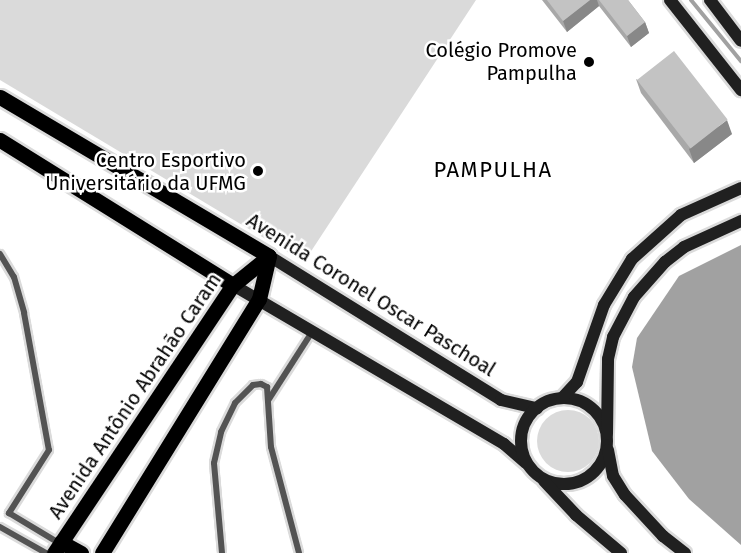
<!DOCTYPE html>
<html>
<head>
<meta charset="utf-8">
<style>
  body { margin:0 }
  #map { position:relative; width:741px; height:553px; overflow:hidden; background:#fff; font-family:"Fira Sans",sans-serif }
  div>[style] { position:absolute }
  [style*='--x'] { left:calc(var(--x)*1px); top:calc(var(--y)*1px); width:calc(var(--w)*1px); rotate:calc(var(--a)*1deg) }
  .green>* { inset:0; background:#dadada }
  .round { border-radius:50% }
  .water>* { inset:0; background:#a1a1a1 }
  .stream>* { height:4px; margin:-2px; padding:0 2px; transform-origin:2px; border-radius:2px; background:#a1a1a1 }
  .roads { filter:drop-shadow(2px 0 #dbdbdb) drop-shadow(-2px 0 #dbdbdb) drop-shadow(0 2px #dbdbdb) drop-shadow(0 -2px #dbdbdb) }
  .lane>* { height:6px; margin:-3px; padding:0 3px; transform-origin:3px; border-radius:3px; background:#535353 }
  .secondary>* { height:12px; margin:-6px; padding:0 6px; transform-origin:6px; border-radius:6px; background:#202020 }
  .secondary>.ring { margin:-6px; padding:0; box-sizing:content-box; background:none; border:12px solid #202020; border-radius:50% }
  .primary>* { height:15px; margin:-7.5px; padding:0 7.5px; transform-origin:7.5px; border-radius:7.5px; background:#000 }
  .wall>* { inset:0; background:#a8a8a8 }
  .shaded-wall>* { inset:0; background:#888 }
  .building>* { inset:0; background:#c3c3c3; transform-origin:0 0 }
  .dots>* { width:16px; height:16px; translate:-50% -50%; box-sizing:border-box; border:3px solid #fff; border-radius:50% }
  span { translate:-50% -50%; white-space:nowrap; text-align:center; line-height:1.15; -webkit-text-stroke:5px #fff; paint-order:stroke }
  .poi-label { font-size:20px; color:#000 }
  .right { translate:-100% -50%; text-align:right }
  .street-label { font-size:20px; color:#000 }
  .quarter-label { font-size:22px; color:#000; letter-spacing:1.5px }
</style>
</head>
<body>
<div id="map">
  <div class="green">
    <i style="clip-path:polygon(0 0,476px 0,304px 262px,0 80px)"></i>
    <i class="round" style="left:537px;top:410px;width:62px;height:62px"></i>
  </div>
  <div class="water">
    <i style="clip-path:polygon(741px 245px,741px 545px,689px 499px,652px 451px,632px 367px,637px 338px,679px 276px)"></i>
  </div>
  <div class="stream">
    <i style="--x:691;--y:0;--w:79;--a:50.7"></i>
  </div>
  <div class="roads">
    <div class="lane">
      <i style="--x:0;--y:254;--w:27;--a:59"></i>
      <i style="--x:14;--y:277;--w:37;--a:74"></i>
      <i style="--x:24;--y:313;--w:139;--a:79.7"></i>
      <i style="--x:49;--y:450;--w:75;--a:122.4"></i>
      <i style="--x:9;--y:513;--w:58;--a:31"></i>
      <i style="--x:269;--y:399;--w:80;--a:-57.3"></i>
      <i style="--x:0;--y:527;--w:53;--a:29.5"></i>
      <i style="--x:222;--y:553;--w:90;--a:-95.1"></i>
      <i style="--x:214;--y:463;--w:32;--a:-77"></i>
      <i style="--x:221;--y:432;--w:32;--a:-64"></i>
      <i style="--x:235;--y:403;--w:25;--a:-45"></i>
      <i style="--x:253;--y:385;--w:8;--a:-7"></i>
      <i style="--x:261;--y:384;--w:7;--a:27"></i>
      <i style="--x:267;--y:387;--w:60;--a:86.2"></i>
      <i style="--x:271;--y:447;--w:110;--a:75.2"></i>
    </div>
    <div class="secondary">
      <i style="--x:670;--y:0;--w:115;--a:51.7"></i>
      <i style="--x:710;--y:0;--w:51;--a:52.9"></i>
      <i style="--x:269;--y:256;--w:273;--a:31.8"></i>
      <i style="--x:501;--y:400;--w:37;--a:13"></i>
      <i style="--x:233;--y:285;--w:314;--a:30.4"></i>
      <i style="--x:504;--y:444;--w:29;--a:41"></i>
      <i class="ring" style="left:521px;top:398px;width:74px;height:74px"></i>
      <i style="--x:562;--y:398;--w:22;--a:-47"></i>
      <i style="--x:577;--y:382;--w:82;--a:-70.7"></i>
      <i style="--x:604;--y:305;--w:54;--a:-58.7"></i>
      <i style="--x:632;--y:259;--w:66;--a:-41.9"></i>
      <i style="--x:681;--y:215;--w:66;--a:-24.2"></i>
      <i style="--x:607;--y:434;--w:75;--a:-89.2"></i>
      <i style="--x:608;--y:359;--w:23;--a:-77"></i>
      <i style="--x:613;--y:337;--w:45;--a:-62.3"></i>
      <i style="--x:634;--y:297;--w:47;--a:-48.5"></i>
      <i style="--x:665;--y:262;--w:24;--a:-38"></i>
      <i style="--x:684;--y:247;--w:63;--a:-24.5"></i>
      <i style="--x:608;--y:450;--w:26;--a:79"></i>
      <i style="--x:613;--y:476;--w:22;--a:58"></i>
      <i style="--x:625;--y:495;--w:56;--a:47.2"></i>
      <i style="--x:663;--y:536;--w:28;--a:38"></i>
      <i style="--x:544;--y:481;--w:47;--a:46.7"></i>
      <i style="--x:576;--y:515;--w:59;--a:40.2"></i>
    </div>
    <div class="primary">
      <i style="--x:0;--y:97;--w:312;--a:30.6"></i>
      <i style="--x:0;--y:140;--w:274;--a:31.9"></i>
      <i style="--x:61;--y:542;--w:23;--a:29"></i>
      <i style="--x:54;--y:553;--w:322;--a:-56.3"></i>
      <i style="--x:233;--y:285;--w:46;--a:-38.9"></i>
      <i style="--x:102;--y:553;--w:299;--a:-58.3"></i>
      <i style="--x:259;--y:299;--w:44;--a:-76.9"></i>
    </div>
  </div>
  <div class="wall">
    <i style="clip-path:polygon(542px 0,628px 0,645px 22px,649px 33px,631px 47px,599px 6px,567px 32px)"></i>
    <i style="clip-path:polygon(636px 79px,732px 134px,694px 163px,641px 93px)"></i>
  </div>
  <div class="shaded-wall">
    <i style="clip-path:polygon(590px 0,597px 0,599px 6px,567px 32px,563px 21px)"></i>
    <i style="clip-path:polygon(645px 22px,649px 33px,631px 47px,627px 36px)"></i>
    <i style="clip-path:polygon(727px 120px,732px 134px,694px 163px,689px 149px)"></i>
  </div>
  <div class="building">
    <i style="clip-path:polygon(547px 0,590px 0,563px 21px)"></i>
    <i style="clip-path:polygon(599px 0,628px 0,645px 22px,627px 36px)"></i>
    <i style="left:674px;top:51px;width:87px;height:47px;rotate:52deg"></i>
  </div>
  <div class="dots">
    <i style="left:589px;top:62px;background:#000"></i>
    <i style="left:258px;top:171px;background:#000"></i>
  </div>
  <div class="poi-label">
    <span class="right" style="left:577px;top:62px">Colégio Promove<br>Pampulha</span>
    <span class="right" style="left:246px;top:172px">Centro Esportivo<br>Universitário da UFMG</span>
  </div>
  <div class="street-label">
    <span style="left:371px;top:295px;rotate:32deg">Avenida Coronel Oscar Paschoal</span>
    <span style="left:135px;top:396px;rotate:-56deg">Avenida Antônio Abrahão Caram</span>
  </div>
  <div class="quarter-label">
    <span style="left:493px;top:170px">PAMPULHA</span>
  </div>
</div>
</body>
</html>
